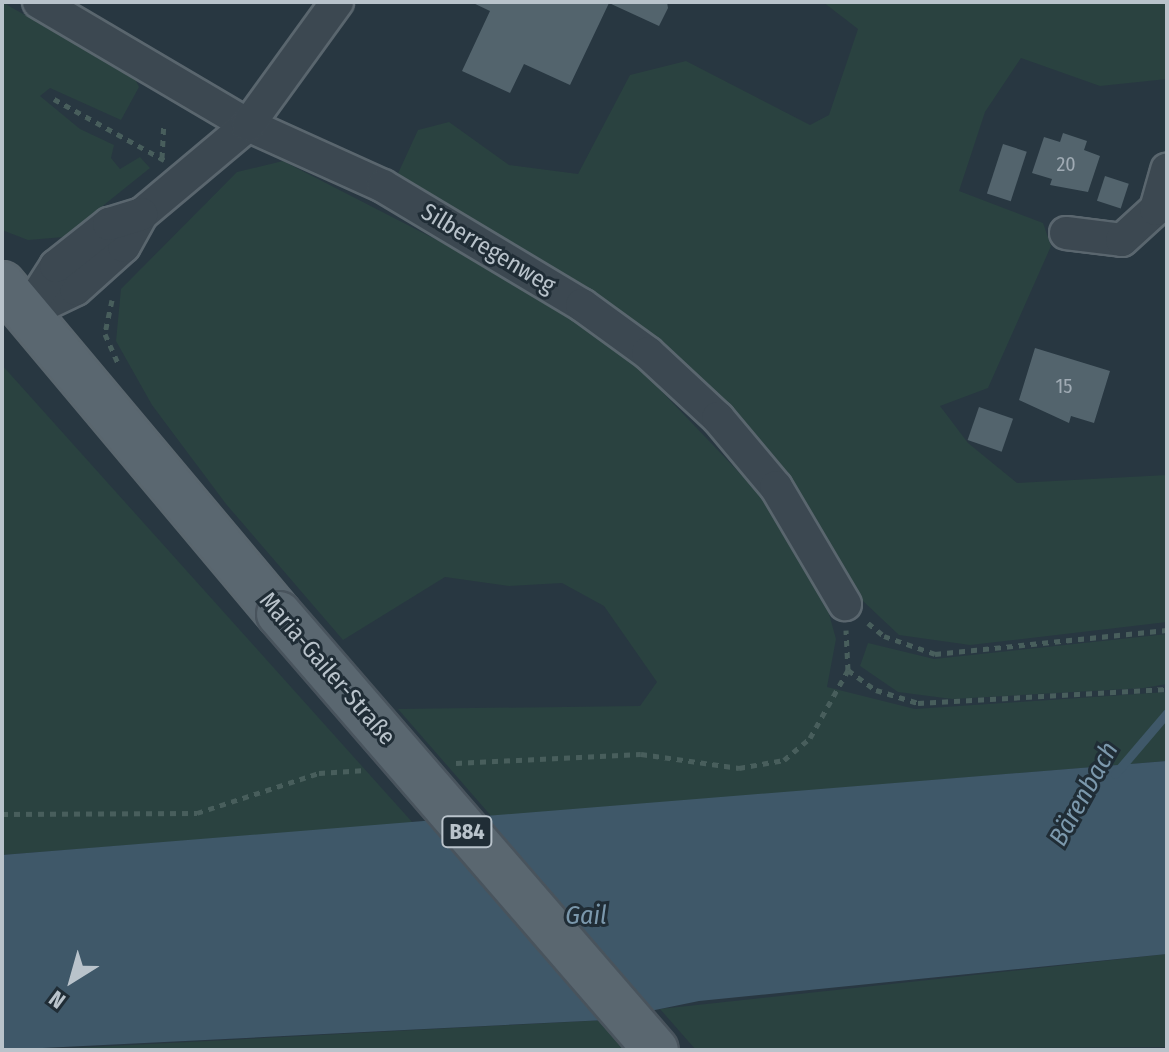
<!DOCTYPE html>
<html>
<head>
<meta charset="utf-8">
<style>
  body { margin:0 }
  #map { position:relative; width:1169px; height:1052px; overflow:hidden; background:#283741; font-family:"Fira Sans Condensed",sans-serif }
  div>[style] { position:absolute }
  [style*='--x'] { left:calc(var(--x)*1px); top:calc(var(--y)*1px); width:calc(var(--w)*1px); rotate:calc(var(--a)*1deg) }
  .green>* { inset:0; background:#2a4240 }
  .water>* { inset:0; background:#3f5869 }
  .stream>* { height:9px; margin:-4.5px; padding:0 4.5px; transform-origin:4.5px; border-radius:4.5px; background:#3f5869 }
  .building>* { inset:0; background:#53646d; transform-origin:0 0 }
  .path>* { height:5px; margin-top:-2.5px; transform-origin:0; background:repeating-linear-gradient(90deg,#485e5c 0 6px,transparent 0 12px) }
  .roads { filter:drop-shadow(2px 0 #5a666e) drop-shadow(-2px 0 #5a666e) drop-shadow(0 2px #5a666e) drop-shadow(0 -2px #5a666e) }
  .street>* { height:32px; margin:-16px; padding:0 16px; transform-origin:16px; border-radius:16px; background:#3c4851 }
  .primary>* { height:44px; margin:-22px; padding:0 22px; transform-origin:22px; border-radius:22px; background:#5a6770 }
  .bridges { filter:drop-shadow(2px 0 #49545d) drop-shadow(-2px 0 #49545d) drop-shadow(0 2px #49545d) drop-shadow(0 -2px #49545d) }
  .primary-bridge>* { height:44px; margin:-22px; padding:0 22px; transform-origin:22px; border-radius:22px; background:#5a6770 }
  span { translate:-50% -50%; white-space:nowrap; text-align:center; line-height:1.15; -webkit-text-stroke:6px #202d36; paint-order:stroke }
  .number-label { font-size:20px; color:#a0abb4 }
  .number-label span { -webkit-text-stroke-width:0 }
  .shield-label span { padding:2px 6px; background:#202d36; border:2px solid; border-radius:6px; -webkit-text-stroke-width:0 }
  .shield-label { font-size:22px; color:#b9c3cb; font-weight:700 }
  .street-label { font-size:24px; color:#b9c3cb }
  .water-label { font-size:26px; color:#7b98ac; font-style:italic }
  .frame { position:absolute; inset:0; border:4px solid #b9c3cb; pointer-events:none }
  .north { position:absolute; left:32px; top:940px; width:80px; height:80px; -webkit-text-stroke:6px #202d36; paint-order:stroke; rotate:217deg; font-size:22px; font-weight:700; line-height:32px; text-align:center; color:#b9c3cb }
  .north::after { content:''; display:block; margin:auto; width:28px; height:36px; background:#b9c3cb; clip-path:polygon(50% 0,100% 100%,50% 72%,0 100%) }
</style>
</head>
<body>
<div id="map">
  <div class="green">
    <i style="clip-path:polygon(2px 2px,134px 77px,139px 87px,121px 120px,50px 88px,40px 96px,80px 129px,114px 145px,111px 158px,120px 169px,140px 157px,150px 168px,64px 237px,28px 240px,2px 230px)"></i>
    <i style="clip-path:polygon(823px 2px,1167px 2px,1167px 79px,1100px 86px,1021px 58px,985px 112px,959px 191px,1043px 223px,1051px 246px,988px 388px,940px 406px,968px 443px,1017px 483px,1167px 475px,1167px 622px,970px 645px,899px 635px,846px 585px,744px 428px,395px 180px,418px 130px,449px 122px,509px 165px,578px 174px,630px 75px,686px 61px,810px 125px,829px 115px,858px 29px)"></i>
    <i style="clip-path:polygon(283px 161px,544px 295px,624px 352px,772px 507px,826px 603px,836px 639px,827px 687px,915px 709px,1167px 692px,1167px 761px,492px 817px,398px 709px,640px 706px,657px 682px,604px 606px,562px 583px,509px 586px,445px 577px,343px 640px,226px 504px,152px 405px,116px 341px,121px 289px,237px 172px)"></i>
    <i style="clip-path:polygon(2px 365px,413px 823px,2px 855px)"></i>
    <i style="clip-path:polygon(1167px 634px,1167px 684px,1144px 688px,952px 699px,898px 692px,860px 666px,868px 643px,934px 659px)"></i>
    <i style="clip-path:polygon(1167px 954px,1167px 1047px,696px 1050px,660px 1009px)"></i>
    <i style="clip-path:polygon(606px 1020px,627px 1050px,44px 1050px,73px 1048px)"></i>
  </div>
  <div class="water">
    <i style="clip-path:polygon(1167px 761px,1167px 954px,699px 1001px,606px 1020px,2px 1050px,2px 855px)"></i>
  </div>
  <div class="stream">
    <i style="--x:1115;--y:774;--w:80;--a:-49.6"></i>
  </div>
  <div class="building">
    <i style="clip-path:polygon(471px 2px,667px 2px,668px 8px,659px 26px,609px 3px,570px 85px,524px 64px,510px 93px,462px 71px,490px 11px)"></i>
    <i style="clip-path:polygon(1063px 133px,1087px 141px,1084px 150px,1100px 156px,1088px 192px,1050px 185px,1052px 179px,1032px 173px,1044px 137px,1060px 142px)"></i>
    <i style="left:1003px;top:144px;width:25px;height:52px;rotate:18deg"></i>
    <i style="left:1105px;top:176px;width:25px;height:26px;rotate:18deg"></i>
    <i style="clip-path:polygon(1035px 348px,1110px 371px,1094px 423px,1071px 416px,1069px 423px,1019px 400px)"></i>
    <i style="left:979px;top:407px;width:36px;height:35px;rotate:19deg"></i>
  </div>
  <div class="path">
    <i style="--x:54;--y:99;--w:126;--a:29"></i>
    <i style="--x:162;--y:158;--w:33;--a:-87"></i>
    <i style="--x:112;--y:300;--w:35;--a:102"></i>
    <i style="--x:105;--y:334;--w:32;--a:66"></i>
    <i style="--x:868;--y:623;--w:21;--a:39"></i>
    <i style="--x:884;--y:636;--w:54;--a:19.4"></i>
    <i style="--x:935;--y:654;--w:233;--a:-5.9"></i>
    <i style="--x:848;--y:670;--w:34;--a:36"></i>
    <i style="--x:876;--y:690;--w:44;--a:17.2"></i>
    <i style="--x:918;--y:703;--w:249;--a:-3.2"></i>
    <i style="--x:456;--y:763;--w:185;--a:-2.8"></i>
    <i style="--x:641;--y:754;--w:99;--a:8.1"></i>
    <i style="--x:739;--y:768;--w:46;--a:-10.1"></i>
    <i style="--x:784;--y:760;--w:34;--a:-40"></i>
    <i style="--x:810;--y:738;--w:78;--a:-60.8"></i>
    <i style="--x:848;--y:670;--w:40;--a:-92.9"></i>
    <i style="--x:2;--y:814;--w:195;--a:-0.3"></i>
    <i style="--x:197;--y:813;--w:128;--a:-18.2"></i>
    <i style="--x:319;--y:773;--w:47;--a:-3.7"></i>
  </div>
  <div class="roads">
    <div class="street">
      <i style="--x:39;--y:2;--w:243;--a:30.5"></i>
      <i style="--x:248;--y:125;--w:148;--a:24.3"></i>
      <i style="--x:383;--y:186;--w:232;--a:30.9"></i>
      <i style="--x:582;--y:305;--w:82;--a:36"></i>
      <i style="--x:648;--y:353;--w:96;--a:42.9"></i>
      <i style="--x:718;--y:418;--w:90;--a:50"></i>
      <i style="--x:776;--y:487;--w:136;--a:59.5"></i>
      <i style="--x:1066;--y:233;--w:56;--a:7.1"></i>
      <i style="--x:1122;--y:240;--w:46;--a:-42.4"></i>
      <i style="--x:1156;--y:209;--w:41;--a:-74.2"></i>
      <i style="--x:26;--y:313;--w:55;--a:-25.6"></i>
      <i style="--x:76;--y:289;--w:64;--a:-41.9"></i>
      <i style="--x:124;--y:246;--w:37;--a:-61"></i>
      <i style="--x:142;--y:214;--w:138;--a:-40"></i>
      <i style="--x:248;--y:125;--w:152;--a:-54.1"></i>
      <i style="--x:26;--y:313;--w:56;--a:-57.4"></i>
      <i style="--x:56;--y:266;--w:68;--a:-38.4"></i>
      <i style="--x:109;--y:224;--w:34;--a:-17"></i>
    </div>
    <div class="primary">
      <i style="--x:2;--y:284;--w:431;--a:50"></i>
    </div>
  </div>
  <div class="bridges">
    <div class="primary-bridge">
      <i style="--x:279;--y:614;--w:576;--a:49.15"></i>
    </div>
  </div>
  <div class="number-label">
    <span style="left:1066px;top:164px">20</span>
    <span style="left:1064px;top:386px">15</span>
  </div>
  <div class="shield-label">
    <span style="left:467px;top:832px">B84</span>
  </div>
  <div class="street-label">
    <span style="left:488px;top:249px;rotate:31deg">Silberregenweg</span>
    <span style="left:327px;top:669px;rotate:49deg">Maria-Gailer-Straße</span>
  </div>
  <div class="water-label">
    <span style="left:1084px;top:794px;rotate:-61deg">Bärenbach</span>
    <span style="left:586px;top:916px">Gail</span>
  </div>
  <div class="frame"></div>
  <div class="north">N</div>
</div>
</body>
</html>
